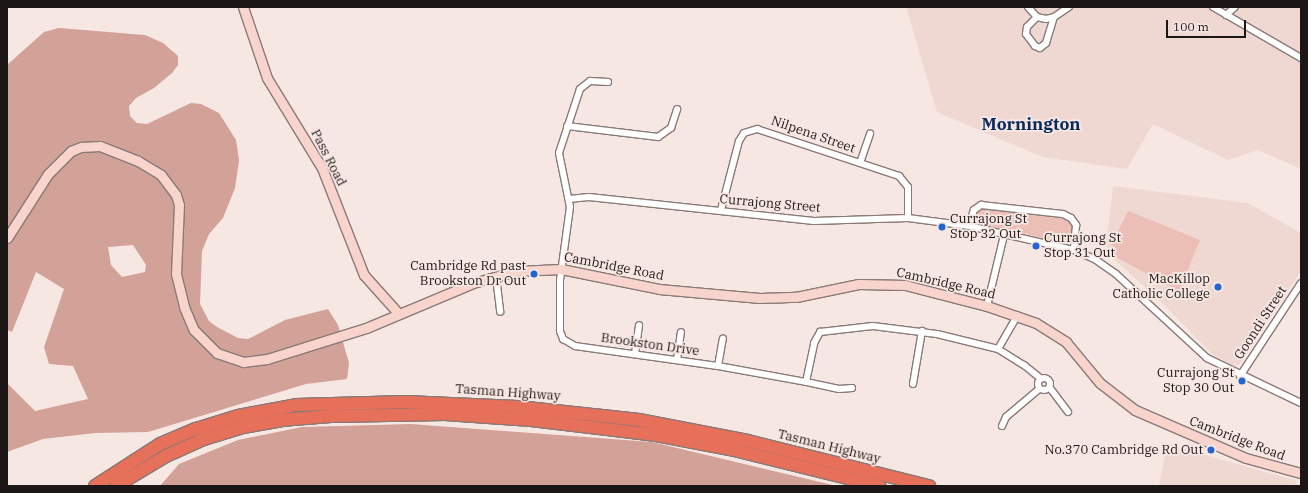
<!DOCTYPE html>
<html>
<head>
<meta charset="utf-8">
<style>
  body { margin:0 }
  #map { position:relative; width:1308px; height:493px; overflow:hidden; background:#f7e7e3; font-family:"IBM Plex Serif",serif }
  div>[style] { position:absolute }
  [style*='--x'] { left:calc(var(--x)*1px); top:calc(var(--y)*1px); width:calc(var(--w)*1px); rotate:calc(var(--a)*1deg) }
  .built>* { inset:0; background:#f0d8d2 }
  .green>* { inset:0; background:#ebbfb6 }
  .forest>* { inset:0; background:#d2a197 }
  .roads { filter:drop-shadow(1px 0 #887a77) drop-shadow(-1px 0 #887a77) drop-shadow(0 1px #887a77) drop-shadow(0 -1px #887a77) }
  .street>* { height:6px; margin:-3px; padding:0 3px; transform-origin:3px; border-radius:3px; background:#fff }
  .street>.ring { margin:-3px; padding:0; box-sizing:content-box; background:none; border:6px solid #fff; border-radius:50% }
  .secondary>* { height:9px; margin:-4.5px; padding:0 4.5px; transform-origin:4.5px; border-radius:4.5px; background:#f8d4cd }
  .highway>* { height:12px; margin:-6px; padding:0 6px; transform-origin:6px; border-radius:6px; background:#e67059 }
  .dots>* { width:11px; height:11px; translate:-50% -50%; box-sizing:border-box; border:2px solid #f7e7e3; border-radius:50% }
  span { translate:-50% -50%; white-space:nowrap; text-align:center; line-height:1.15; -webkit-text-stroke:3.5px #f7e7e3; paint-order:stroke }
  .street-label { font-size:13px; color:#1c1716 }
  .poi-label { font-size:13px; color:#1c1716 }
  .left { translate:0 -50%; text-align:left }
  .right { translate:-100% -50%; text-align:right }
  .district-label { font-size:17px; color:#0a2a5e; font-weight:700 }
  .frame { position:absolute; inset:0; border:8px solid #1c1716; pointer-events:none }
  .scale { position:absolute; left:1166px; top:20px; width:80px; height:18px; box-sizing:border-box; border:2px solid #1c1716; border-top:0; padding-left:5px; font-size:12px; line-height:14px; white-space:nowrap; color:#1c1716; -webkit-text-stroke:3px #f7e7e3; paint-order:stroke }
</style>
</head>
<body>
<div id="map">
  <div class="built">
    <i style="clip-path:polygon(906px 7px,1301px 7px,1301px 169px,1258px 150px,1228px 160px,1153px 124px,1127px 169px,1042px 157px,937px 112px)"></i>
    <i style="clip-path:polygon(1113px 186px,1248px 203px,1301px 233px,1301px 271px,1240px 364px,1235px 366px,1213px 355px,1162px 303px,1113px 258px,1106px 246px)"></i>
    <i style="clip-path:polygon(1167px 444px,1297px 481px,1296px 486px,1159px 486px)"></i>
  </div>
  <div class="green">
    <i style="clip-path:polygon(982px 208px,1064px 218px,1073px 226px,1072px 241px,1068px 244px,977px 223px,976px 211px)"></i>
    <i style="clip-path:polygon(1128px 211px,1200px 240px,1179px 291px,1116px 257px,1111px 246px)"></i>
  </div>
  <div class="forest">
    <i style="clip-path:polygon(evenodd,59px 28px,145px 35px,163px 43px,178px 56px,178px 65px,172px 73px,154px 88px,136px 98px,129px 106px,130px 116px,137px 123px,147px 124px,191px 103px,201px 104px,219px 113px,236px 140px,239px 160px,235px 188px,223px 218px,209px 234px,202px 251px,200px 304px,209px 321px,217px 327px,238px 338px,248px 339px,285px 320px,328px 309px,338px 325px,349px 363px,347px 379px,306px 384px,148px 432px,95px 433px,43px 439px,7px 452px,7px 383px,35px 411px,88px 399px,73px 366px,49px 364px,44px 347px,64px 289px,36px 272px,12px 332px,7px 330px,7px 65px,44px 32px,59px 28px,133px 245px,146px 265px,145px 272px,122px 277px,111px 265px,108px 247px,133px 245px)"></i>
    <i style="clip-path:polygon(411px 424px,652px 442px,837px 486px,160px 486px,179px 464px,238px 440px,302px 427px)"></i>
  </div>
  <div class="roads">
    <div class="street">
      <i style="--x:1028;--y:7;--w:13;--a:48"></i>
      <i style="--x:1037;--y:17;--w:9;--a:13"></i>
      <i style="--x:1046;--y:19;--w:8;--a:-14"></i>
      <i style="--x:1054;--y:17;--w:18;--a:-34"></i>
      <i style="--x:1213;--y:7;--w:102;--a:30.1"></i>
      <i style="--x:1226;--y:15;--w:12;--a:-42"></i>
      <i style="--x:1037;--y:17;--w:14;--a:135"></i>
      <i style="--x:1027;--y:27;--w:7;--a:98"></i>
      <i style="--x:1026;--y:34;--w:15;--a:53"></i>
      <i style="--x:1035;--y:46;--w:5;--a:22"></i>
      <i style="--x:1040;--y:48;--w:8;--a:-40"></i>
      <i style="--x:1046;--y:43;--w:27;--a:-73"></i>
      <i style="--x:608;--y:82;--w:18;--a:-177"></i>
      <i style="--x:590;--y:81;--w:13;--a:141"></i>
      <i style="--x:580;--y:89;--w:67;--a:108.2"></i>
      <i style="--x:559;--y:153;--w:55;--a:78.5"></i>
      <i style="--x:570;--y:207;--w:74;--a:97.8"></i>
      <i style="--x:560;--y:280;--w:51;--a:90"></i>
      <i style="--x:560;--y:331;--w:9;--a:69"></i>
      <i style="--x:563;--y:339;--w:14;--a:30"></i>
      <i style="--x:575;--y:346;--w:144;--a:8"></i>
      <i style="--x:718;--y:366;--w:89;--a:10.3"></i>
      <i style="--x:567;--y:126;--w:92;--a:6.9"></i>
      <i style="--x:658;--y:137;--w:16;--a:-35"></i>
      <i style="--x:671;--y:128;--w:20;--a:-72"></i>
      <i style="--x:860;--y:163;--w:31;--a:-71"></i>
      <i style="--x:569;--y:199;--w:20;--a:-6"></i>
      <i style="--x:589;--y:197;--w:226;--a:6.1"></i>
      <i style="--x:814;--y:221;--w:94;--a:-1.8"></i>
      <i style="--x:908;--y:218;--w:62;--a:7.5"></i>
      <i style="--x:969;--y:226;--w:108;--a:12.9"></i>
      <i style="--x:1074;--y:250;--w:24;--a:24"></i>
      <i style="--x:1096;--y:260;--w:24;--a:35"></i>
      <i style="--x:1116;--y:274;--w:124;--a:42.7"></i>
      <i style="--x:1207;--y:358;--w:104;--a:25.6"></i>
      <i style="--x:721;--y:210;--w:71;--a:-75.4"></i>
      <i style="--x:739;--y:141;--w:9;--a:-58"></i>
      <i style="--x:744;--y:133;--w:14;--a:-17"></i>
      <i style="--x:757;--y:129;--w:150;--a:18.3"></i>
      <i style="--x:899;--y:176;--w:14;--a:51"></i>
      <i style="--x:908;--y:187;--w:31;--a:90"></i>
      <i style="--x:969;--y:226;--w:17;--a:-73"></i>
      <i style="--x:974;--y:210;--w:9;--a:-36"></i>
      <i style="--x:981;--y:205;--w:82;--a:6.3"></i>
      <i style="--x:1063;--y:214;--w:9;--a:27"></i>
      <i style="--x:1071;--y:218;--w:9;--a:54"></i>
      <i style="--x:1076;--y:225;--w:25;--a:95"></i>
      <i style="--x:496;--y:277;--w:35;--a:83"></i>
      <i style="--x:987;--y:306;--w:73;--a:-76.5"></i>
      <i style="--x:998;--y:349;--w:39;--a:-60"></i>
      <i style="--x:635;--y:354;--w:29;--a:-82"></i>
      <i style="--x:677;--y:360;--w:28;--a:-82"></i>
      <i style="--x:718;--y:366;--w:28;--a:-80"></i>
      <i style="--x:1240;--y:376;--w:111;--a:-56.7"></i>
      <i class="ring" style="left:1038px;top:378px;width:6px;height:6px"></i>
      <i style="--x:913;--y:384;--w:54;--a:-80.4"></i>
      <i style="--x:852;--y:388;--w:13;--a:176"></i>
      <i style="--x:839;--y:389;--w:34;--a:-168"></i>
      <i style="--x:806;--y:382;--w:40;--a:-78"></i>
      <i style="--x:814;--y:343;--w:13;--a:-61"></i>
      <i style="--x:820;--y:332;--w:53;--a:-6.5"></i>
      <i style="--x:873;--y:326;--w:64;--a:7.1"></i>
      <i style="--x:937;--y:334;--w:63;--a:13.8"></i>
      <i style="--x:998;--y:349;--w:31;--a:32"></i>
      <i style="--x:1024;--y:365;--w:22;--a:39"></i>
      <i style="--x:1050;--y:388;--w:30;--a:53"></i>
      <i style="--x:1002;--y:426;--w:10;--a:-66"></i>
      <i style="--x:1006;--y:417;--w:43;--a:-40.3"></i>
    </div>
    <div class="secondary">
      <i style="--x:243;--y:7;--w:75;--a:71.3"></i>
      <i style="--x:267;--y:78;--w:105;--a:58.6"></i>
      <i style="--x:322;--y:168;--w:115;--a:68.6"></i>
      <i style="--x:364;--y:275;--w:52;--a:48.1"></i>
      <i style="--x:7;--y:238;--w:76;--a:-57.4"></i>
      <i style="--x:48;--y:174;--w:33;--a:-45"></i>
      <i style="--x:71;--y:151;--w:11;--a:-22"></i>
      <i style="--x:81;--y:147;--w:19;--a:-3"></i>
      <i style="--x:100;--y:146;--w:41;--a:21.5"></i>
      <i style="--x:138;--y:161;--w:27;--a:31"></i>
      <i style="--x:161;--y:175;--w:25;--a:53"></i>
      <i style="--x:176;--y:195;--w:10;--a:73"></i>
      <i style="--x:179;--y:205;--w:69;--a:92.5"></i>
      <i style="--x:176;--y:274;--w:34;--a:76"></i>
      <i style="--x:184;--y:307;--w:25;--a:67"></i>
      <i style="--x:194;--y:330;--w:33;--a:45"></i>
      <i style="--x:217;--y:353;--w:28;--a:19"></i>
      <i style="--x:243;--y:362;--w:24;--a:-7"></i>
      <i style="--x:267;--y:359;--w:104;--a:-17.4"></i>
      <i style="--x:366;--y:328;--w:116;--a:-22.8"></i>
      <i style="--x:473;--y:283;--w:45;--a:-15.6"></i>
      <i style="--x:516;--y:271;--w:45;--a:-2.5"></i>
      <i style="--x:561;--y:269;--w:100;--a:11.5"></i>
      <i style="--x:659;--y:289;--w:101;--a:5.1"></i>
      <i style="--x:760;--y:298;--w:36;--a:-2"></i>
      <i style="--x:796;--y:297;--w:64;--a:-11.7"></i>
      <i style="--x:859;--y:284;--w:46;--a:1.2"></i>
      <i style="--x:905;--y:285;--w:85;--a:14.4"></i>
      <i style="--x:987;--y:306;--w:52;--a:19.1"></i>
      <i style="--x:1036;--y:323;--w:36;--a:32"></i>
      <i style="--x:1066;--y:342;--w:53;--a:50.3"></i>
      <i style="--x:1100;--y:383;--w:44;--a:37.6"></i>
      <i style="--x:1135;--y:410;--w:121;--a:23.4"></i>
      <i style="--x:1246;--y:458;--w:57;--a:15.3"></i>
    </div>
    <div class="highway">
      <i style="--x:95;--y:486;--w:77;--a:-32.9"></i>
      <i style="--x:160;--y:444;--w:39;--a:-23"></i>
      <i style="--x:196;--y:429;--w:44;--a:-17.2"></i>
      <i style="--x:238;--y:416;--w:59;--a:-10.7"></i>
      <i style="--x:296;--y:405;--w:110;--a:-1.6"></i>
      <i style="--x:406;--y:402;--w:112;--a:2.6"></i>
      <i style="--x:518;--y:407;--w:122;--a:6.1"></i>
      <i style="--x:639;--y:420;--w:111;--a:10.9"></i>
      <i style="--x:748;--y:441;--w:187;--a:14"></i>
      <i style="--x:116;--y:486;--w:58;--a:-31"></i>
      <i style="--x:166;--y:456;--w:42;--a:-24.1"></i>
      <i style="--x:204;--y:439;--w:41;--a:-17.1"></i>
      <i style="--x:243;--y:427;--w:39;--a:-10"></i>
      <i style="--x:281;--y:420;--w:50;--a:-4.6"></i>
      <i style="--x:331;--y:416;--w:114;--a:-1"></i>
      <i style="--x:445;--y:414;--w:86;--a:4"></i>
      <i style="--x:531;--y:420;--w:126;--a:6.8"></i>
      <i style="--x:656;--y:435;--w:79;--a:10.9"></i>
      <i style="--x:734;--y:450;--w:150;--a:13.9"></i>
    </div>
  </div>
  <div class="dots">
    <i style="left:942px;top:227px;background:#2264d0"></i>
    <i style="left:1036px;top:246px;background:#2264d0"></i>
    <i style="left:534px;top:274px;background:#2264d0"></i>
    <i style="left:1218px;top:287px;background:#2264d0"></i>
    <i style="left:1242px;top:381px;background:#2264d0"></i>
    <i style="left:1211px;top:450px;background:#2264d0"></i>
  </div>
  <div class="street-label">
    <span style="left:813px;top:135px;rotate:19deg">Nilpena Street</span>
    <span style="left:328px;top:158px;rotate:63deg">Pass Road</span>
    <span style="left:770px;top:204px;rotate:5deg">Currajong Street</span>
    <span style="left:614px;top:267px;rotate:11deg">Cambridge Road</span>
    <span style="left:946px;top:284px;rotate:13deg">Cambridge Road</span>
    <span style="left:1261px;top:323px;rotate:-57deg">Goondi Street</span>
    <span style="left:650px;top:345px;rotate:8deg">Brookston Drive</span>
    <span style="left:508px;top:393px;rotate:4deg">Tasman Highway</span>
    <span style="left:1237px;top:439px;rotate:21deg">Cambridge Road</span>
    <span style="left:829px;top:447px;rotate:14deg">Tasman Highway</span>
  </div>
  <div class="poi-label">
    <span class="left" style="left:950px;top:227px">Currajong St<br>Stop 32 Out</span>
    <span class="left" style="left:1044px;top:246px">Currajong St<br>Stop 31 Out</span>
    <span class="right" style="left:526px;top:274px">Cambridge Rd past<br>Brookston Dr Out</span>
    <span class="right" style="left:1210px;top:287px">MacKillop<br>Catholic College</span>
    <span class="right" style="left:1234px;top:381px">Currajong St<br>Stop 30 Out</span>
    <span class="right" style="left:1203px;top:450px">No.370 Cambridge Rd Out</span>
  </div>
  <div class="district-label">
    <span style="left:1031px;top:125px">Mornington</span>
  </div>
  <div class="frame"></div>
  <div class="scale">100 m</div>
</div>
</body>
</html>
